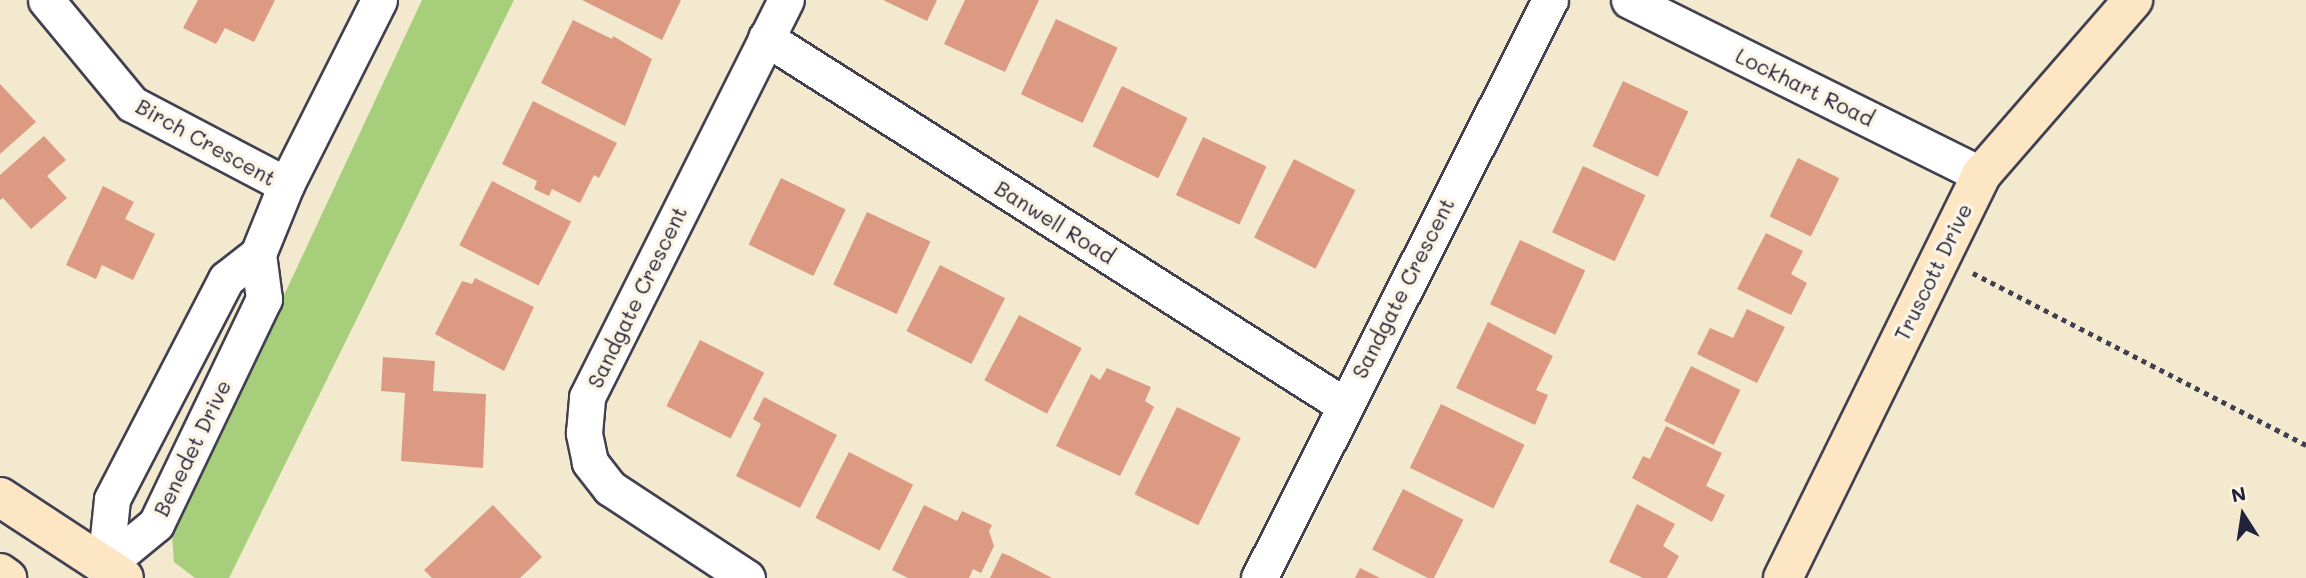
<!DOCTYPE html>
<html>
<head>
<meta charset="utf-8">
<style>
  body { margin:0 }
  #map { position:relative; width:2306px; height:578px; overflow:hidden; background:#f3e9cf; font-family:Mali,sans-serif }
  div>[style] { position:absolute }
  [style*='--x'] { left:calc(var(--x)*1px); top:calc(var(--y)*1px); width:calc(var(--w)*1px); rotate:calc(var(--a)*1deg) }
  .green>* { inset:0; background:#a7cf7b }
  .building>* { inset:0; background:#dd9a83; transform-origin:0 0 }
  .path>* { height:4.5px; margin-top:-2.25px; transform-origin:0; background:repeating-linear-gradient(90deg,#414051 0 5px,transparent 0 10px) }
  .roads { filter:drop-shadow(2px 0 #414051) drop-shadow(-2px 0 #414051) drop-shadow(0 2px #414051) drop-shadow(0 -2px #414051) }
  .street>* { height:35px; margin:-17.5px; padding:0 17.5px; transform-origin:17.5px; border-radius:17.5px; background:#fff }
  .secondary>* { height:38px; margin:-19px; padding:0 19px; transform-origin:19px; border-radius:19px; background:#fce6c4 }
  span { translate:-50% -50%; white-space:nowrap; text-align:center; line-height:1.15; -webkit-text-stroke:7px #fcf5e5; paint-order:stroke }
  .street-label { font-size:21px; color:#22223b }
  .north { position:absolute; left:2208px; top:480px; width:70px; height:70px; -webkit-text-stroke:5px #fcf5e5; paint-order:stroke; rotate:348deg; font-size:19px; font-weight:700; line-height:28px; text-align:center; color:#22223b }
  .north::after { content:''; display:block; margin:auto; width:24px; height:32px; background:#22223b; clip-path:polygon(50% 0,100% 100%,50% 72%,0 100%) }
</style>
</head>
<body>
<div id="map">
  <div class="green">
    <i style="clip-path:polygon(422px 0,514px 0,229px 578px,195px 578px,174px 562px,172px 535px)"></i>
  </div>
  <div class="building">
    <i style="clip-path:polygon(198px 0,275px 0,254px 42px,225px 28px,216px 44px,183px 28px)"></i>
    <i style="clip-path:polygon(582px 0,681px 0,662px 40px)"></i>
    <i style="clip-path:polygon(883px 0,937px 0,927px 21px)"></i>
    <i style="clip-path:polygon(965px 0,1039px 0,1005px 72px,944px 44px)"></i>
    <i style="left:1056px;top:19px;width:68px;height:83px;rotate:25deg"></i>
    <i style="clip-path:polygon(573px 20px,612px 39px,613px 36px,652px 59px,625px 126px,541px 83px)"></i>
    <i style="left:1623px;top:81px;width:72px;height:72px;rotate:25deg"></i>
    <i style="clip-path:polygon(0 84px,36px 122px,0 154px)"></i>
    <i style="left:1122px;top:86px;width:73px;height:67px;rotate:26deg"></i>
    <i style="clip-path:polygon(533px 101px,617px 143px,599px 178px,594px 175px,580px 203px,552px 189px,549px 196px,534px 189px,537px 181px,502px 164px)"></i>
    <i style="clip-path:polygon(44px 136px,66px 160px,47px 176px,67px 198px,31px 229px,3px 198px,0 200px,0 175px)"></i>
    <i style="left:1203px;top:137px;width:70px;height:64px;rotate:25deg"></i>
    <i style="left:1798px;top:158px;width:46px;height:65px;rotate:26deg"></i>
    <i style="left:1294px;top:159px;width:69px;height:88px;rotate:27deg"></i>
    <i style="left:1583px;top:166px;width:69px;height:73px;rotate:25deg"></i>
    <i style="left:781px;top:178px;width:72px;height:74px;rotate:26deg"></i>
    <i style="left:492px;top:181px;width:89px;height:72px;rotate:27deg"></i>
    <i style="clip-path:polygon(103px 186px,134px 202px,125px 219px,155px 234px,133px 280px,102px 265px,96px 279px,66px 265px)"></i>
    <i style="left:867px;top:212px;width:70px;height:80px;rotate:25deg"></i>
    <i style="clip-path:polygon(1766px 233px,1803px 251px,1791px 274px,1807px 283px,1791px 315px,1737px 289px)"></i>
    <i style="left:1520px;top:240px;width:72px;height:71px;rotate:25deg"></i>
    <i style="left:940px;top:265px;width:73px;height:74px;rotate:27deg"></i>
    <i style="clip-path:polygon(475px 278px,534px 307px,504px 371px,435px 334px,462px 281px,472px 284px)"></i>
    <i style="clip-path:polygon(1747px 309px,1785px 327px,1757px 383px,1697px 354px,1710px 328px,1733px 338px)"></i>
    <i style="left:1019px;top:315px;width:71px;height:74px;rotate:28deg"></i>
    <i style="clip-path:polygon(1488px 322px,1553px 356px,1536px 390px,1548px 395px,1535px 425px,1456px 388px)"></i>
    <i style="left:700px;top:340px;width:72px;height:74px;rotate:27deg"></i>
    <i style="clip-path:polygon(383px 357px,435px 361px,433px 391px,486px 394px,483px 468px,401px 461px,405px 393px,381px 391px)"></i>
    <i style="left:1691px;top:366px;width:55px;height:61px;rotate:26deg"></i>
    <i style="clip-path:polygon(1107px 368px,1151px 387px,1145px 401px,1154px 407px,1120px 476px,1056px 446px,1091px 374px,1100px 380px)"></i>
    <i style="clip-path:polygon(764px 397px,837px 435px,800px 508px,736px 476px,761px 424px,753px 419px)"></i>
    <i style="left:1441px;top:404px;width:93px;height:71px;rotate:26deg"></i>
    <i style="left:1177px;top:407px;width:71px;height:97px;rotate:26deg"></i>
    <i style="clip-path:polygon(1666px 426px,1722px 453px,1706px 486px,1725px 495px,1712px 522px,1632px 478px,1643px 456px,1650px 459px)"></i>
    <i style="left:849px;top:452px;width:72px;height:74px;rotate:27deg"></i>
    <i style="left:1403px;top:489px;width:68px;height:68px;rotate:27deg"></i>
    <i style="clip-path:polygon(1637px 504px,1675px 524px,1663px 546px,1679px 556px,1667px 578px,1643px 578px,1609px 562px)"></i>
    <i style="clip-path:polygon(493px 505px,542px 557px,520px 578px,432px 578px,424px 570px)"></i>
    <i style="clip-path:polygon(924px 505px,957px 521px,962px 511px,992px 525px,989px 531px,994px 546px,981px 573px,973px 569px,969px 578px,908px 578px,892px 570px)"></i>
    <i style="clip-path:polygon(1002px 553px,1010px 556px,1052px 578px,990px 578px)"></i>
    <i style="clip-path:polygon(1360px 568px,1380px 578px,1355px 578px)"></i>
  </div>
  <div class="path">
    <i style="--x:1973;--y:273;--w:375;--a:27.3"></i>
  </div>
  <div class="roads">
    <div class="street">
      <i style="--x:46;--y:0;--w:135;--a:50.4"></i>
      <i style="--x:132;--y:104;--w:174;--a:27.7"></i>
      <i style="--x:1629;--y:0;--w:393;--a:26.4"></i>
      <i style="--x:766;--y:38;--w:685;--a:32.41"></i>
      <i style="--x:105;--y:566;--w:66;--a:-39.5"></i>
      <i style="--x:156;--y:524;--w:250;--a:-64.4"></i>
      <i style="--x:264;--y:299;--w:45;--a:-97.6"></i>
      <i style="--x:258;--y:254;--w:74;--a:-67.9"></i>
      <i style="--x:286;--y:185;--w:207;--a:-63.3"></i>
      <i style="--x:105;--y:566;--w:67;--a:-84"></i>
      <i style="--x:112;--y:499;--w:248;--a:-62.6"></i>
      <i style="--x:226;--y:279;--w:41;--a:-38"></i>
      <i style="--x:747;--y:578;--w:164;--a:-146.7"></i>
      <i style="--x:610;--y:488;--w:33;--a:-128"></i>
      <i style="--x:590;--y:462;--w:30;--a:-102"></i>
      <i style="--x:584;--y:433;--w:36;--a:-85"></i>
      <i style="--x:587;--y:397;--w:444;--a:-63.4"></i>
      <i style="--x:1259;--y:578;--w:647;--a:-63.28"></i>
    </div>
    <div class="secondary">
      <i style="--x:0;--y:497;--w:148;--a:33.2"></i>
      <i style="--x:0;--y:573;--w:9;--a:36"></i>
      <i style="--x:1783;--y:578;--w:449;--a:-63.8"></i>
      <i style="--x:1981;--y:175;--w:232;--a:-49"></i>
    </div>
  </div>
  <div class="street-label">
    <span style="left:1805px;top:87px;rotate:26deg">Lockhart Road</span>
    <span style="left:206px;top:142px;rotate:29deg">Birch Crescent</span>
    <span style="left:1055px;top:222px;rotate:32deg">Banwell Road</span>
    <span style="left:1933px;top:272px;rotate:-64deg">Truscott Drive</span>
    <span style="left:1403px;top:288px;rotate:-63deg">Sandgate Crescent</span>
    <span style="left:637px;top:297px;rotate:-64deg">Sandgate Crescent</span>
    <span style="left:192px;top:448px;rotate:-64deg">Benedet Drive</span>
  </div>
  <div class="north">N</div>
</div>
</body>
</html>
